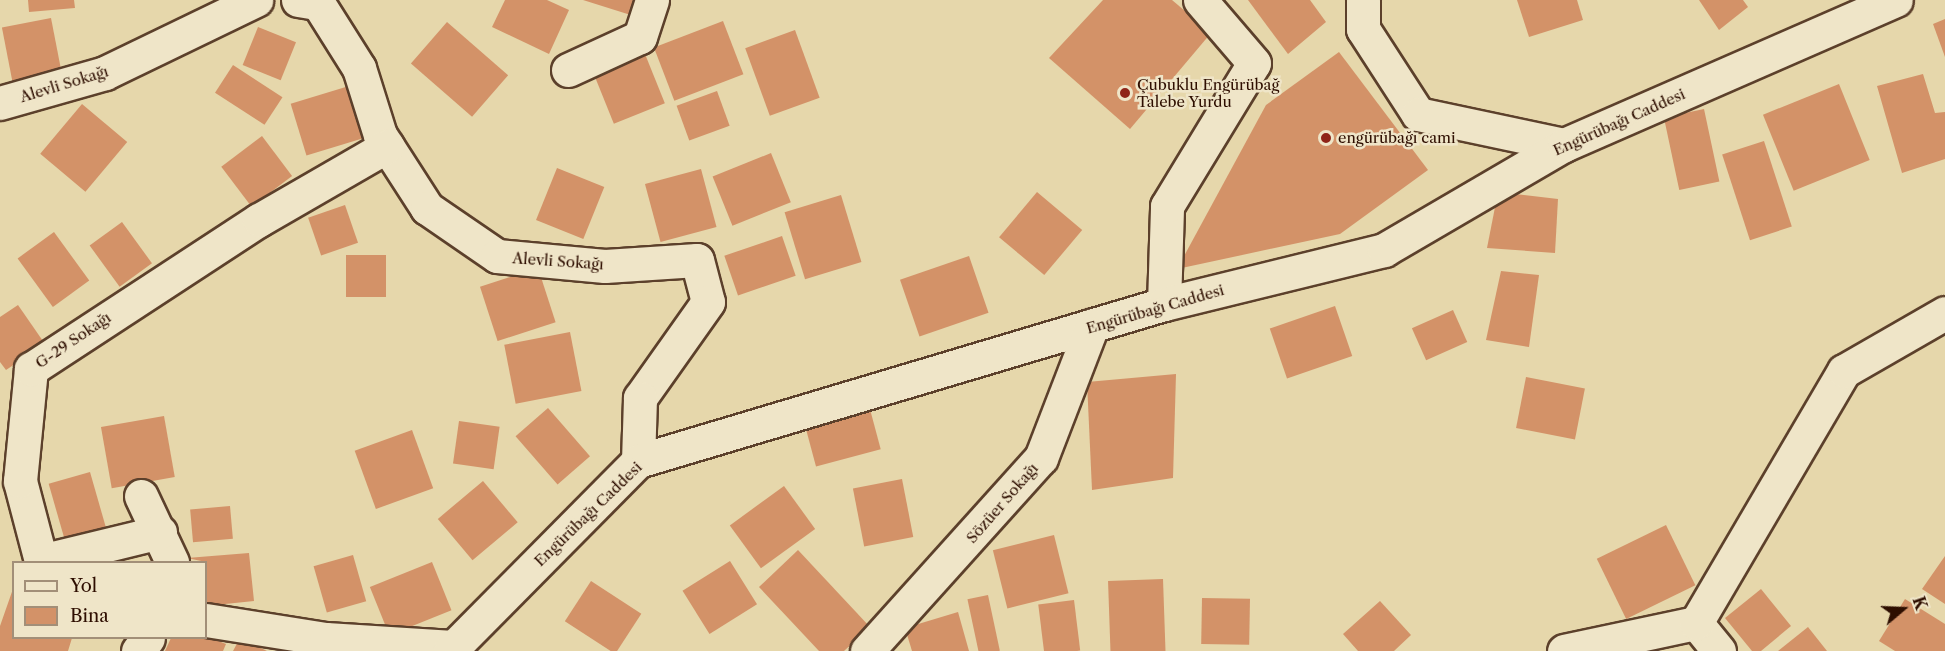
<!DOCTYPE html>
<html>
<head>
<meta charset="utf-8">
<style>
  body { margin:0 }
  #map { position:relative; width:1945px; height:651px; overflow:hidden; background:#e6d7ab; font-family:"Libre Caslon Text",serif }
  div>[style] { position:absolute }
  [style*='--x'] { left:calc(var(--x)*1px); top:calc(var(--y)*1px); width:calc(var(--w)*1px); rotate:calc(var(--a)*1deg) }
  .building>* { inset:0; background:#d39268; transform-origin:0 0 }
  .roads { filter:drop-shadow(2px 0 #5c402b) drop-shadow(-2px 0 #5c402b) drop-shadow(0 2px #5c402b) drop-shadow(0 -2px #5c402b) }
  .minor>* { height:33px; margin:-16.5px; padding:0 16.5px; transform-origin:16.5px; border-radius:16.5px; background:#efe5c8 }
  .dots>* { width:16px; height:16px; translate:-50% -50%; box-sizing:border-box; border:3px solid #efe5c8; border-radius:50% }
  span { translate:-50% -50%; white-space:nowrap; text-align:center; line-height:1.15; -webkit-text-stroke:5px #efe5c8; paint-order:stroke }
  .street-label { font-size:15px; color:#2e0e00 }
  .poi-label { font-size:15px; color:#2e0e00 }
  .left { translate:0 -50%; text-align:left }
  .legend { position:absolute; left:12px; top:561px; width:195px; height:78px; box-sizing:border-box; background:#efe5c8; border:2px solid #a28f78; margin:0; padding:8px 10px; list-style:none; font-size:18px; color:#2e0e00 }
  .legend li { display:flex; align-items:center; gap:12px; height:30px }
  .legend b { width:30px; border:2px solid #a28f78 }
  .north { position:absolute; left:1873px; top:579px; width:60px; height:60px; -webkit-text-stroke:4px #efe5c8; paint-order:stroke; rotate:71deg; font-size:16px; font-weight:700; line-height:24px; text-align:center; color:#2e0e00 }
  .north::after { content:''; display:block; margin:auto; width:21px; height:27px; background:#2e0e00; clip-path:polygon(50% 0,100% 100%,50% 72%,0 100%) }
</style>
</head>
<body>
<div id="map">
  <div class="building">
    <i style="clip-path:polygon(28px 0,74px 0,75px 8px,29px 12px)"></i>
    <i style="clip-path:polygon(505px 0,547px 0,569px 10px,549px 54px,492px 27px)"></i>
    <i style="clip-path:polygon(583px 0,642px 0,637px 17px)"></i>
    <i style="clip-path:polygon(1103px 0,1172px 0,1211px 33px,1130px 129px,1049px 58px)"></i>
    <i style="clip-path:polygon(1248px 0,1310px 0,1326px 22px,1288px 54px)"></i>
    <i style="clip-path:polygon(1517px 0,1577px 0,1583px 20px,1529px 37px)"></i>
    <i style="clip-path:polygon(1699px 0,1743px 0,1748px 7px,1719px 30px)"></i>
    <i style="left:51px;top:18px;width:57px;height:50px;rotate:79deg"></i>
    <i style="clip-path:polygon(1945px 19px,1945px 57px,1933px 24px)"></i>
    <i style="left:723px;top:21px;width:57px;height:74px;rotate:69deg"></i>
    <i style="left:447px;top:22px;width:81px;height:55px;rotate:41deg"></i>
    <i style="left:258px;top:27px;width:41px;height:41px;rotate:22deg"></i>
    <i style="left:795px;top:30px;width:72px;height:53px;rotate:70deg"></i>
    <i style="clip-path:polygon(1339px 52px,1428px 170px,1340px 234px,1177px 269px,1266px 105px)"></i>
    <i style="left:645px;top:54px;width:53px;height:55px;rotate:68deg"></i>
    <i style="left:233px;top:65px;width:59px;height:33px;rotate:33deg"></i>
    <i style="clip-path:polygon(1923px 74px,1935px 113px,1945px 112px,1945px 159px,1902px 173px,1877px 86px)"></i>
    <i style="left:1839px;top:84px;width:82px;height:82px;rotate:68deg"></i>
    <i style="left:349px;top:86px;width:54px;height:61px;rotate:73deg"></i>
    <i style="left:717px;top:91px;width:37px;height:43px;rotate:70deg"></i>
    <i style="left:82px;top:104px;width:59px;height:65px;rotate:40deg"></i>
    <i style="left:1704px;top:109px;width:74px;height:41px;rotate:78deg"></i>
    <i style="left:262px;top:136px;width:50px;height:51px;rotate:53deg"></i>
    <i style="left:1764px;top:141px;width:90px;height:44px;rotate:72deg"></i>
    <i style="left:771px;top:153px;width:53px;height:63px;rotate:68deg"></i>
    <i style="left:557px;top:168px;width:51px;height:56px;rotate:22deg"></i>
    <i style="left:701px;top:169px;width:60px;height:58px;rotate:75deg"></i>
    <i style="left:1037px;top:192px;width:59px;height:59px;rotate:40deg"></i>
    <i style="clip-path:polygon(1498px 192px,1558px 199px,1555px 253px,1487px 248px)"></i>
    <i style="left:841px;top:195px;width:70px;height:59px;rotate:73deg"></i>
    <i style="left:345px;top:205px;width:40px;height:39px;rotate:71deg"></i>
    <i style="left:122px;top:222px;width:51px;height:40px;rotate:54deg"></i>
    <i style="left:54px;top:232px;width:60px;height:45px;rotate:54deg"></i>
    <i style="left:782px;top:236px;width:42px;height:61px;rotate:71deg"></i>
    <i style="left:346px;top:255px;width:40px;height:42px"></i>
    <i style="left:969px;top:256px;width:60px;height:73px;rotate:71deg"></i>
    <i style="left:538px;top:268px;width:57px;height:61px;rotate:72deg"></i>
    <i style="clip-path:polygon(1501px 271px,1539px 275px,1529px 347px,1486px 340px)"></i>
    <i style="clip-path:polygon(18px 305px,45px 344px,6px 370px,0 362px,0 317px)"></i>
    <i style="left:1335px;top:306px;width:53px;height:69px;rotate:71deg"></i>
    <i style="left:1453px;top:310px;width:35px;height:45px;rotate:66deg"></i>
    <i style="left:570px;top:332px;width:60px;height:67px;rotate:79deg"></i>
    <i style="clip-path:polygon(1176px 374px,1173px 478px,1092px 490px,1087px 382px)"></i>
    <i style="left:1526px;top:377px;width:60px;height:52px;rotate:11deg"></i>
    <i style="left:867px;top:398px;width:53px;height:67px;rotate:75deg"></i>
    <i style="left:548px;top:408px;width:64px;height:43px;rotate:49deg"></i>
    <i style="left:164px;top:416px;width:62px;height:64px;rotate:80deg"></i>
    <i style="left:459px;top:421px;width:41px;height:43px;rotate:8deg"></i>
    <i style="left:412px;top:430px;width:62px;height:61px;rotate:70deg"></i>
    <i style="left:90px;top:472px;width:58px;height:43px;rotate:74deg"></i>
    <i style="left:902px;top:479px;width:59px;height:50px;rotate:79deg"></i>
    <i style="left:483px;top:481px;width:54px;height:59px;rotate:50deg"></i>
    <i style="left:784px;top:486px;width:53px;height:67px;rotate:54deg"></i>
    <i style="left:230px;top:506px;width:33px;height:40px;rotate:85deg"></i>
    <i style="left:1666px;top:525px;width:67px;height:77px;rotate:64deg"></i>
    <i style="left:1054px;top:535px;width:60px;height:63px;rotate:76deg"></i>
    <i style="clip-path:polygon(798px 550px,870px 627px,844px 651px,819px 651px,759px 587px)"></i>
    <i style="clip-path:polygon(249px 553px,254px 601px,206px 606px,206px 562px,187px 558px)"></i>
    <i style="left:353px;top:555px;width:48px;height:41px;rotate:74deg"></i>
    <i style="clip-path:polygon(1945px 556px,1945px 604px,1922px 589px)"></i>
    <i style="left:730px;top:561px;width:51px;height:56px;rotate:58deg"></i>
    <i style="left:432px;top:562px;width:52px;height:67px;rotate:68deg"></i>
    <i style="left:1163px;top:579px;width:72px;height:55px;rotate:88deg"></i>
    <i style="left:591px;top:581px;width:60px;height:48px;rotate:33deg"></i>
    <i style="clip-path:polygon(14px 586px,14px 638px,72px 638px,68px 651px,0 651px,0 626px)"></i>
    <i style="clip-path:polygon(1761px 589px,1791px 626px,1761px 651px,1752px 651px,1725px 618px)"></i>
    <i style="left:988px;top:595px;width:57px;height:21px;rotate:78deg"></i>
    <i style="left:1202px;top:598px;width:48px;height:46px;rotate:1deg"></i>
    <i style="clip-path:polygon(1905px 599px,1945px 624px,1945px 651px,1895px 651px,1879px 641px)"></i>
    <i style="left:1074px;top:600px;width:51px;height:36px;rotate:83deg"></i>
    <i style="clip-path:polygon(1380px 601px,1411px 635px,1394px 651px,1358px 651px,1343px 634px)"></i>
    <i style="clip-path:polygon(958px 612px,969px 651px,912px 651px,905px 628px)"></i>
    <i style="clip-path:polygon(1808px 627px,1827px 651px,1778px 651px)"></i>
    <i style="clip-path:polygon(171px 638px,206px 636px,226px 644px,223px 651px,165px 651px)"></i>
    <i style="clip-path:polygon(240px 638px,267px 651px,233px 651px)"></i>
  </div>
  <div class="roads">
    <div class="minor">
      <i style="--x:298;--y:0;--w:20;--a:9"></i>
      <i style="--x:318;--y:3;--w:77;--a:57.8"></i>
      <i style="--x:359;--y:68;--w:70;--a:72.6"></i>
      <i style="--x:380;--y:135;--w:87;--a:57.2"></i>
      <i style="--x:427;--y:208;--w:85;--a:34.4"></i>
      <i style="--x:497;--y:256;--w:108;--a:5.3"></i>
      <i style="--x:605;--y:266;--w:92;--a:-3.7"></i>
      <i style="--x:697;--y:260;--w:43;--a:75.3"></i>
      <i style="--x:708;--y:302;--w:118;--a:125.3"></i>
      <i style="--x:640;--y:398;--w:63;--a:91.8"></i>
      <i style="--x:1363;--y:0;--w:29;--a:90"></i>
      <i style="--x:1363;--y:29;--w:101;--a:57.1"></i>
      <i style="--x:1418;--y:114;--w:149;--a:12"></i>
      <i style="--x:568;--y:70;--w:79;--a:-24.6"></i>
      <i style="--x:640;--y:37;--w:39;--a:-72"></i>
      <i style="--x:0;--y:103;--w:109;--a:-15.9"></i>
      <i style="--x:105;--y:73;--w:168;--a:-25.8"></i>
      <i style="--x:1164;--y:304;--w:98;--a:-88.2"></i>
      <i style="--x:1167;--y:206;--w:167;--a:-58.7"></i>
      <i style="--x:1254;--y:63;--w:83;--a:-130.6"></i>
      <i style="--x:141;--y:496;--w:73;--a:64.8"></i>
      <i style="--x:160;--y:532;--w:122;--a:166.3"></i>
      <i style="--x:41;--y:561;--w:83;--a:-104.7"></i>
      <i style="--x:20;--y:481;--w:113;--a:-84.4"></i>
      <i style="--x:31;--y:369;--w:272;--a:-33.2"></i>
      <i style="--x:259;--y:220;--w:148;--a:-30"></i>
      <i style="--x:206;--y:620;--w:121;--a:9"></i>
      <i style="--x:326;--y:639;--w:127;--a:3.6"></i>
      <i style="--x:138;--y:651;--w:16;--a:-52"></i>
      <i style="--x:450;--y:651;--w:267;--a:-45.3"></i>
      <i style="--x:638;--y:461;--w:549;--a:-16.62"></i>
      <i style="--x:1164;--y:304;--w:227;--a:-13.8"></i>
      <i style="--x:1384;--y:250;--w:208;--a:-30.3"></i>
      <i style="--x:1564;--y:145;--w:362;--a:-23.6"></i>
      <i style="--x:867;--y:651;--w:260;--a:-48"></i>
      <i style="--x:1041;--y:458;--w:142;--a:-68.9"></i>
      <i style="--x:1564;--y:651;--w:135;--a:-12"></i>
      <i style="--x:1719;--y:651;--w:36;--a:-129"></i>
      <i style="--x:1696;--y:623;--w:292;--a:-59.6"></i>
      <i style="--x:1844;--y:371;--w:116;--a:-29.9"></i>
    </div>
  </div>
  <div class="dots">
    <i style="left:1125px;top:93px;background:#8f2418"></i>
    <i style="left:1326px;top:138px;background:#8f2418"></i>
  </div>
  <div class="street-label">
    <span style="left:64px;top:84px;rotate:-17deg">Alevli Sokağı</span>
    <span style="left:1619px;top:122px;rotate:-24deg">Engürübağı Caddesi</span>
    <span style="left:558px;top:261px;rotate:4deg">Alevli Sokağı</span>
    <span style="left:1155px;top:309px;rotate:-16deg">Engürübağı Caddesi</span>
    <span style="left:73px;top:340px;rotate:-34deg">G-29 Sokağı</span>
    <span style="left:1002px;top:503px;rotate:-49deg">Sözüer Sokağı</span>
    <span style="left:588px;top:514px;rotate:-44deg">Engürübağı Caddesi</span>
  </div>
  <div class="poi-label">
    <span class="left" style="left:1137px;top:93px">Çubuklu Engürübağ<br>Talebe Yurdu</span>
    <span class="left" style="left:1338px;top:138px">engürübağı cami</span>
  </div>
  <ul class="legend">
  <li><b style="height:8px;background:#efe5c8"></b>Yol</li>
  <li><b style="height:16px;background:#d39268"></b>Bina</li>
  </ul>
  <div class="north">K</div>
</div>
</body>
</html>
